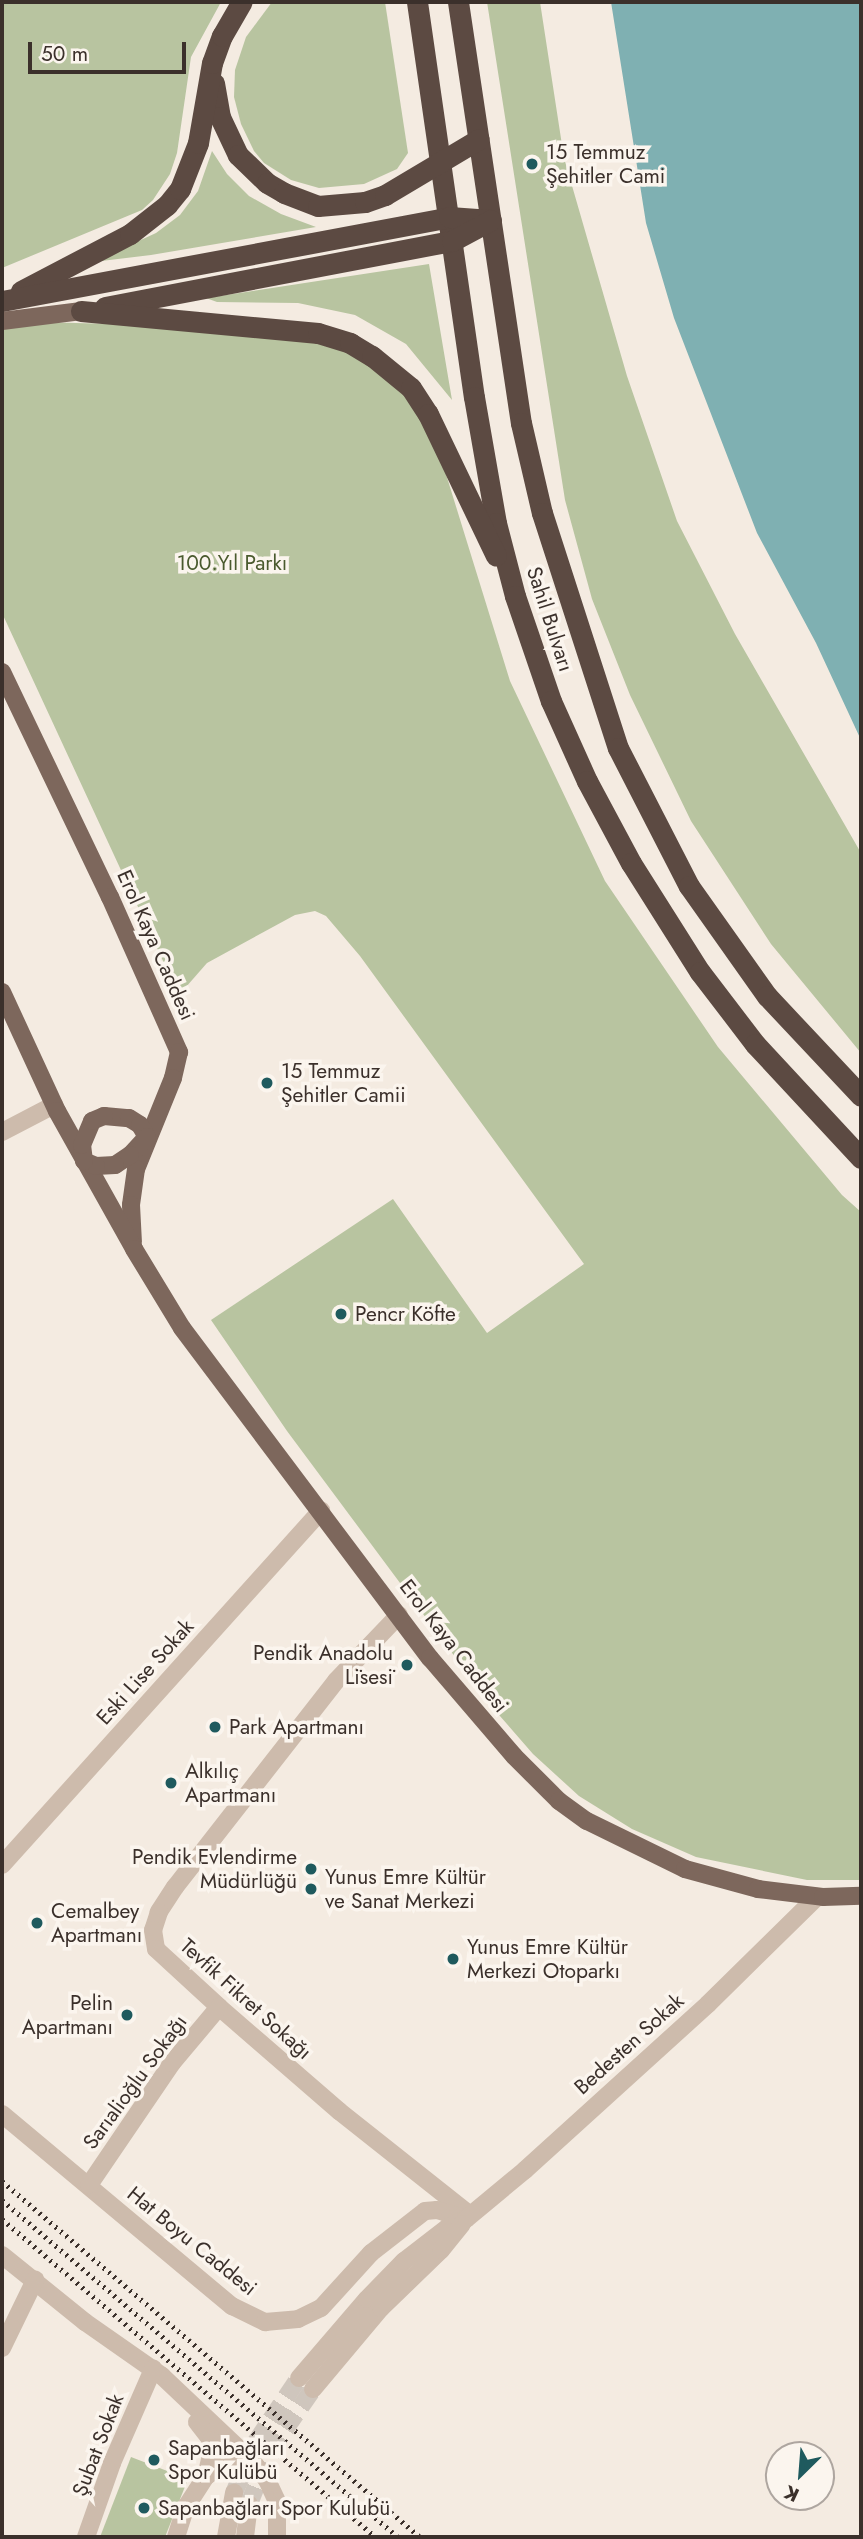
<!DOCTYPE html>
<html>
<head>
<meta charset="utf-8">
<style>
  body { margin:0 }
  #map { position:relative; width:863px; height:2539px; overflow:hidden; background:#f4ebe1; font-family:Jost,sans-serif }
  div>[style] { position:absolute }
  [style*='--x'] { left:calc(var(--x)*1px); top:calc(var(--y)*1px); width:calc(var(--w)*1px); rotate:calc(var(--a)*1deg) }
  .green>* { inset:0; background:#b8c4a0 }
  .water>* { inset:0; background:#7fb0b2 }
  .minor-tunnel>* { height:18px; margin-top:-9px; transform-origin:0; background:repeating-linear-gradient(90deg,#cfc6bd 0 18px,transparent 0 27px) }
  .minor>* { height:18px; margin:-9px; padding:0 9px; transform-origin:9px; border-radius:9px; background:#cdbbac }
  .major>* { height:18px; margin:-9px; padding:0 9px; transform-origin:9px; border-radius:9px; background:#7d675c }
  .highway>* { height:21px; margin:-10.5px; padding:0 10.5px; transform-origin:10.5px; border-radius:10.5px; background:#5c4a42 }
  .rail>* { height:5px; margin-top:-2.5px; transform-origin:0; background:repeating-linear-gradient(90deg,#3b302b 0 2px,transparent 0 7px) }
  .dots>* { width:19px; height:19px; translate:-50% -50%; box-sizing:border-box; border:4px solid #fbf5ee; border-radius:50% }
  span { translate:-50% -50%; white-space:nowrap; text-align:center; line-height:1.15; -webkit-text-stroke:7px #fbf5ee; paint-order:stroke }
  .poi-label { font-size:21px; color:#3b302b }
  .left { translate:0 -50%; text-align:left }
  .right { translate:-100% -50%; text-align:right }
  .park-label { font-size:21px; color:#4a5a2e }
  .street-label { font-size:21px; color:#3b302b }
  .frame { position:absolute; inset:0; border:4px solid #3b302b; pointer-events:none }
  .north { position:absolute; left:765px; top:2441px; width:70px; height:70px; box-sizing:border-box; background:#fbf5ee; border:2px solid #aea6a0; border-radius:50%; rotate:205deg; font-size:19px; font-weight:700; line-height:28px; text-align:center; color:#3b302b }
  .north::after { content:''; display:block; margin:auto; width:24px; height:32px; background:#1f5a5e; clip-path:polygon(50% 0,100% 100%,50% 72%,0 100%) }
  .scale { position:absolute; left:28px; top:42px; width:158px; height:32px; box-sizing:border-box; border:4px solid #3b302b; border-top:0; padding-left:9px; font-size:21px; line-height:24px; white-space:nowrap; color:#3b302b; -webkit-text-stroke:5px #fbf5ee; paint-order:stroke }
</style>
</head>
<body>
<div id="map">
  <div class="green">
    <i style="clip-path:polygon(2px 2px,221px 2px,191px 57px,177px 153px,170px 174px,153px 200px,142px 210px,2px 268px)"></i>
    <i style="clip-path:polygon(272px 2px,385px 2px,408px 153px,397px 169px,364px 184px,319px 188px,291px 180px,264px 163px,254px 151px,241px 124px,234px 97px,235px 70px,246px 37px)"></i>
    <i style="clip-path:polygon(487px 2px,540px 2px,564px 158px,627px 376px,677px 521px,735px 634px,861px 853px,861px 1053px,771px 944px,691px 821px,630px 695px,592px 599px,565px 500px)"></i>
    <i style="clip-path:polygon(212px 151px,227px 174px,249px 196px,281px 214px,316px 227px,151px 255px,93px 262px,156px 233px,180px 215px,198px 191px)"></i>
    <i style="clip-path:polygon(429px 264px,452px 400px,406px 344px,355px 315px,298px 303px,217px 302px,206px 298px)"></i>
    <i style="clip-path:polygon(2px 321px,150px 325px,344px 343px,428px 416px,510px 681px,605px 881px,718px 1047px,842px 1195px,861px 1212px,861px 1880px,807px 1880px,696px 1857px,632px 1829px,579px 1796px,533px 1754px,493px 1708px,287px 1431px,211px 1320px,393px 1199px,487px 1333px,584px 1264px,360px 956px,326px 916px,315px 911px,295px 915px,207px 963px,186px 987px,182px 1002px,2px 613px)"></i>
    <i style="clip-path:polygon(131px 2457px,188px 2479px,165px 2537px,100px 2537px)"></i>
  </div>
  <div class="water">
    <i style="clip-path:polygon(611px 2px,861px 2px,861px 740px,816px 643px,757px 533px,674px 318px,646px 223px)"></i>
  </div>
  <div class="minor-tunnel">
    <i style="--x:234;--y:2493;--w:56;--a:-66.7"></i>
    <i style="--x:256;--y:2442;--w:77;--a:-56.1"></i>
    <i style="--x:249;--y:2504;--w:57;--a:-68.4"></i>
    <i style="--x:270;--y:2451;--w:75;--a:-55.3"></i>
  </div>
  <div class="minor">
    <i style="--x:2;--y:1132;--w:59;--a:-27.4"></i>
    <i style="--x:399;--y:1615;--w:91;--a:133.7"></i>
    <i style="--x:336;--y:1681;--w:261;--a:128"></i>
    <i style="--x:175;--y:1887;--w:30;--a:123"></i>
    <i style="--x:159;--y:1912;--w:19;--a:108"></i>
    <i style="--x:153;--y:1930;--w:19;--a:81"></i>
    <i style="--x:156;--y:1949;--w:86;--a:42.6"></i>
    <i style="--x:219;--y:2007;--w:159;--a:40.9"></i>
    <i style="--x:339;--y:2111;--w:167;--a:38.4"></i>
    <i style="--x:2;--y:1865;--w:477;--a:-48"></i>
    <i style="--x:2;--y:2114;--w:300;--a:39.9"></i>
    <i style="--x:232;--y:2306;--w:37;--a:26"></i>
    <i style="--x:265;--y:2322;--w:33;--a:-5"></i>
    <i style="--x:298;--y:2319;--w:25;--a:-26"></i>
    <i style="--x:321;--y:2308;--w:74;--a:-47.7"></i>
    <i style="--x:371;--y:2253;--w:68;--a:-37.9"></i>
    <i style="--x:425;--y:2211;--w:12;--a:-5"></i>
    <i style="--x:437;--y:2210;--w:30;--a:17"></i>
    <i style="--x:89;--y:2185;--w:148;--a:-55.8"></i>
    <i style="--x:172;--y:2063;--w:73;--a:-50"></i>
    <i style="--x:2;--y:2255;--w:107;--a:38.9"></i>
    <i style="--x:85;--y:2322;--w:94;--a:35"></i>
    <i style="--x:162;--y:2376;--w:125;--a:43.4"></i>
    <i style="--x:253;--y:2462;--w:23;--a:52"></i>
    <i style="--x:267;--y:2480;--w:23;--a:65"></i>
    <i style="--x:277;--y:2501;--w:36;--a:90"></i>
    <i style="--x:2;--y:2348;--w:76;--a:-64.1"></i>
    <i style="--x:299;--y:2378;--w:104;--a:-49.3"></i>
    <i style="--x:367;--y:2299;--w:53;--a:-45.8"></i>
    <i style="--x:404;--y:2261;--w:56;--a:-37.7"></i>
    <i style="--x:448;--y:2227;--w:20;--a:-24"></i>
    <i style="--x:466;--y:2219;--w:77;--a:-39.7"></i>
    <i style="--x:525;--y:2170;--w:247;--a:-42.2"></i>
    <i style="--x:708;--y:2004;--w:153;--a:-44.5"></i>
    <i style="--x:313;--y:2389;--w:106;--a:-50"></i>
    <i style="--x:381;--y:2308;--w:83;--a:-44"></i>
    <i style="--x:441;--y:2250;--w:33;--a:-51"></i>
    <i style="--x:197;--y:2422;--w:23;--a:52"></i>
    <i style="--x:211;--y:2440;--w:15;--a:90"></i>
    <i style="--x:211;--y:2455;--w:22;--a:103"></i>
    <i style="--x:86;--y:2537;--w:78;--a:-70.6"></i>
    <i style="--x:112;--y:2463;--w:103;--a:-66.4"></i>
    <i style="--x:176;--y:2537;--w:32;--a:-72"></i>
    <i style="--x:186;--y:2507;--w:37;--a:-57"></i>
    <i style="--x:206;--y:2476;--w:29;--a:-31"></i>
    <i style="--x:231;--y:2461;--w:22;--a:3"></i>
    <i style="--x:226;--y:2537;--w:45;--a:-79.7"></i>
    <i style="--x:245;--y:2537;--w:33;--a:-83"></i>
  </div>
  <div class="major">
    <i style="--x:2;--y:321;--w:80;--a:-7.2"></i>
    <i style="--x:2;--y:672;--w:250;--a:64.4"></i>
    <i style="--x:110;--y:897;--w:170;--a:66"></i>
    <i style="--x:179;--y:1052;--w:27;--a:103"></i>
    <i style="--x:173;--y:1078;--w:98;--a:112.1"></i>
    <i style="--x:136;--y:1169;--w:36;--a:98"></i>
    <i style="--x:131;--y:1205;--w:37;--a:87"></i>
    <i style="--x:2;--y:992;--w:131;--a:65.2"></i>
    <i style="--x:57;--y:1111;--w:158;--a:60.8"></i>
    <i style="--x:134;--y:1249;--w:92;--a:58.7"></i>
    <i style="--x:182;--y:1328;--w:413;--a:53.1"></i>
    <i style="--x:430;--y:1658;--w:129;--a:49.4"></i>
    <i style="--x:514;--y:1756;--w:64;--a:45"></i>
    <i style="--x:559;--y:1801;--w:34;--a:36"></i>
    <i style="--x:587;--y:1821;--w:109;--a:26.1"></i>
    <i style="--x:685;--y:1869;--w:76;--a:15.3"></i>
    <i style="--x:758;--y:1889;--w:65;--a:7"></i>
    <i style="--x:823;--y:1897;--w:38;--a:-2"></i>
    <i style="--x:104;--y:1116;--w:25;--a:5"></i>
    <i style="--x:129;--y:1118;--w:13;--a:32"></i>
    <i style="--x:140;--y:1125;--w:14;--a:60"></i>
    <i style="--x:147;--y:1137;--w:25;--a:133"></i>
    <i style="--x:130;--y:1155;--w:18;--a:146"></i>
    <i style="--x:115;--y:1165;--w:19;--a:177"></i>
    <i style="--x:96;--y:1166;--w:13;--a:-157"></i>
    <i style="--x:84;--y:1161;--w:16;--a:-97"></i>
    <i style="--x:82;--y:1145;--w:26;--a:-67"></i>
    <i style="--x:92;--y:1121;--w:13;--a:-23"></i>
  </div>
  <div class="highway">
    <i style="--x:417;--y:2;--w:399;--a:81.8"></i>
    <i style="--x:474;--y:397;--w:128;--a:80.1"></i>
    <i style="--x:496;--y:523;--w:75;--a:75.4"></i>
    <i style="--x:515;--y:596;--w:111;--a:71.1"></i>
    <i style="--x:551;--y:701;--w:88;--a:65.8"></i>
    <i style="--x:587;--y:781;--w:93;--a:61.8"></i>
    <i style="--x:631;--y:863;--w:129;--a:57.7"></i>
    <i style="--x:700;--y:972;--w:91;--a:52.6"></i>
    <i style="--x:755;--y:1044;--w:156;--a:47.1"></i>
    <i style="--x:458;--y:2;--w:426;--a:81.5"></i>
    <i style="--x:521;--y:423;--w:92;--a:76.9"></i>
    <i style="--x:542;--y:513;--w:247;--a:72.1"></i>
    <i style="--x:618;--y:748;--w:155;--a:62.8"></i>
    <i style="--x:689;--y:886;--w:135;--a:54.7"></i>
    <i style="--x:767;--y:996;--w:137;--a:46.8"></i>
    <i style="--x:214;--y:83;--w:35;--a:80"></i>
    <i style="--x:220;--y:117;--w:42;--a:64.7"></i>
    <i style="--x:238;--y:155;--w:40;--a:44"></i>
    <i style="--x:267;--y:183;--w:20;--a:30"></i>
    <i style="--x:284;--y:193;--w:36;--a:21"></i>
    <i style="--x:318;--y:206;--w:47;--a:-4.9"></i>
    <i style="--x:365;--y:202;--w:21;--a:-19"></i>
    <i style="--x:385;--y:195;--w:109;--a:-30.8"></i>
    <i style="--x:21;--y:291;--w:123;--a:-27.6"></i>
    <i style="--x:130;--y:234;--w:47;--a:-38.1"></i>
    <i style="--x:167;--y:205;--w:21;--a:-51"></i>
    <i style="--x:180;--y:189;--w:49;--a:-68.6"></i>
    <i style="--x:198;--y:143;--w:81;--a:-80.1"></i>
    <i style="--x:212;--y:63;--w:29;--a:-70"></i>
    <i style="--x:222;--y:36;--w:39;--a:-60"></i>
    <i style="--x:2;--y:301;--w:455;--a:-10.6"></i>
    <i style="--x:449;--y:217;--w:42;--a:4.1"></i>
    <i style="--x:105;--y:307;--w:353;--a:-10.8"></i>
    <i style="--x:452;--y:241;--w:44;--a:-28.3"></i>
    <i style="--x:81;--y:311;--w:238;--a:5.3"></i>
    <i style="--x:318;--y:333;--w:34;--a:17"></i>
    <i style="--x:350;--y:343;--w:26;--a:31"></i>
    <i style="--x:372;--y:356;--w:50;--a:39.4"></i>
    <i style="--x:411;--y:388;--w:31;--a:57"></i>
    <i style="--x:428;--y:414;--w:157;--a:64.4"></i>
  </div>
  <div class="rail">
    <i style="--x:2;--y:2181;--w:549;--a:40.42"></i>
    <i style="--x:2;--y:2200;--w:520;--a:40.4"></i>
    <i style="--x:2;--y:2219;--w:491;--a:40.4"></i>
  </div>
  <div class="dots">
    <i style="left:532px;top:164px;background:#1f5a5e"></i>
    <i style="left:267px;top:1083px;background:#1f5a5e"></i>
    <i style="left:341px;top:1314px;background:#1f5a5e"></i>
    <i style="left:407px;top:1665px;background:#1f5a5e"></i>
    <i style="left:215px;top:1727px;background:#1f5a5e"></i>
    <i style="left:171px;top:1783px;background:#1f5a5e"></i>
    <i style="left:311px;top:1869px;background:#1f5a5e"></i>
    <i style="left:311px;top:1889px;background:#1f5a5e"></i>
    <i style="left:37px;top:1923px;background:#1f5a5e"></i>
    <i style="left:453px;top:1959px;background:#1f5a5e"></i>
    <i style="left:127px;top:2015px;background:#1f5a5e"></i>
    <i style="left:154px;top:2460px;background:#1f5a5e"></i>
    <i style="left:144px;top:2508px;background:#1f5a5e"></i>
  </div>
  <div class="poi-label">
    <span class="left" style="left:546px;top:164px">15 Temmuz<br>Şehitler Cami</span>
    <span class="left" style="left:281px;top:1083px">15 Temmuz<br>Şehitler Camii</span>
    <span class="left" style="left:355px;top:1314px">Pencr Köfte</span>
    <span class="right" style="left:393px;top:1665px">Pendi̇k Anadolu<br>Li̇sesi̇</span>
    <span class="left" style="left:229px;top:1727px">Park Apartmanı</span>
    <span class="left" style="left:185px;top:1783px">Alkılıç<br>Apartmanı</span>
    <span class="right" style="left:297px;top:1869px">Pendik Evlendirme<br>Müdürlüğü</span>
    <span class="left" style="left:325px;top:1889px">Yunus Emre Kültür<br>ve Sanat Merkezi</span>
    <span class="left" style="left:51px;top:1923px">Cemalbey<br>Apartmanı</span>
    <span class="left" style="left:467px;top:1959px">Yunus Emre Kültür<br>Merkezi Otoparkı</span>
    <span class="right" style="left:113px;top:2015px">Pelin<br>Apartmanı</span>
    <span class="left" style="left:168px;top:2460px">Sapanbağları<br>Spor Kulübü</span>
    <span class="left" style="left:158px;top:2508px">Sapanbağları Spor Kulubü</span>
  </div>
  <div class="park-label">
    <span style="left:232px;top:563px">100.Yıl Parkı</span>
  </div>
  <div class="street-label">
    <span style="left:550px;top:619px;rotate:72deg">Sahil Bulvarı</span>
    <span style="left:156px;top:945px;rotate:66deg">Erol Kaya Caddesi</span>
    <span style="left:454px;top:1646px;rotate:52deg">Erol Kaya Caddesi</span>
    <span style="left:145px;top:1672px;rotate:-48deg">Eski Lise Sokak</span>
    <span style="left:246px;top:1999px;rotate:42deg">Tevfik Fikret Sokağı</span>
    <span style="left:629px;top:2044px;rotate:-42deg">Bedesten Sokak</span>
    <span style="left:135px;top:2082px;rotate:-54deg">Sarıalioğlu Sokağı</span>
    <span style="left:192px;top:2241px;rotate:39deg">Hat Boyu Caddesi</span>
    <span style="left:98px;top:2445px;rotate:-69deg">Şubat Sokak</span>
  </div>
  <div class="frame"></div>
  <div class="north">K</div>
  <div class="scale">50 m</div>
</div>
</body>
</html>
